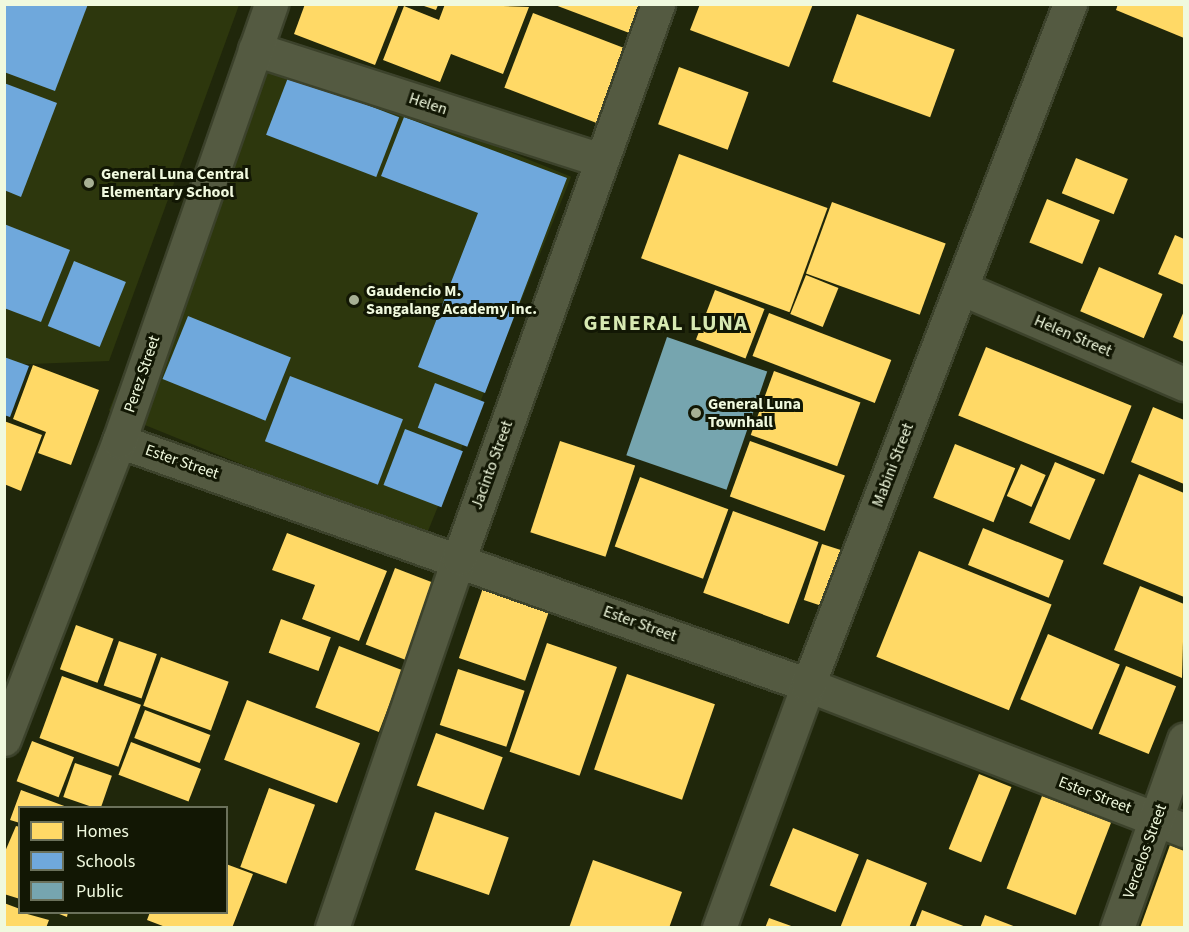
<!DOCTYPE html>
<html>
<head>
<meta charset="utf-8">
<style>
  body { margin:0 }
  #map { position:relative; width:1189px; height:932px; overflow:hidden; background:#20270b; font-family:"Source Sans 3",sans-serif }
  div>[style] { position:absolute }
  [style*='--x'] { left:calc(var(--x)*1px); top:calc(var(--y)*1px); width:calc(var(--w)*1px); rotate:calc(var(--a)*1deg) }
  .built>* { inset:0; background:#2d370d; transform-origin:0 0 }
  .homes>* { inset:0; background:#ffd966; transform-origin:0 0 }
  .schools>* { inset:0; background:#6fa8dc; transform-origin:0 0 }
  .public>* { inset:0; background:#76a5af; transform-origin:0 0 }
  .roads { filter:drop-shadow(2px 0 #3c422b) drop-shadow(-2px 0 #3c422b) drop-shadow(0 2px #3c422b) drop-shadow(0 -2px #3c422b) }
  .minor>* { height:33px; margin:-16.5px; padding:0 16.5px; transform-origin:16.5px; border-radius:16.5px; background:#545a41 }
  .tertiary>* { height:33px; margin:-16.5px; padding:0 16.5px; transform-origin:16.5px; border-radius:16.5px; background:#545a41 }
  .dots>* { width:16px; height:16px; translate:-50% -50%; box-sizing:border-box; border:3px solid #121704; border-radius:50% }
  span { translate:-50% -50%; white-space:nowrap; text-align:center; line-height:1.15; -webkit-text-stroke:6px #121704; paint-order:stroke }
  .street-label { font-size:16px; color:#f0f9de }
  .poi-label { font-size:16px; color:#f0f9de; font-weight:700 }
  .left { translate:0 -50%; text-align:left }
  .district-label { font-size:22px; color:#d7e9b2; font-weight:700; letter-spacing:1.5px }
  .frame { position:absolute; inset:0; border:6px solid #f0f9de; pointer-events:none }
  .legend { position:absolute; left:18px; top:806px; width:210px; height:108px; box-sizing:border-box; background:#121704; border:2px solid #6b715b; margin:0; padding:8px 10px; list-style:none; font-size:18px; color:#f0f9de }
  .legend li { display:flex; align-items:center; gap:12px; height:30px }
  .legend b { width:30px; border:2px solid #6b715b }
</style>
</head>
<body>
<div id="map">
  <div class="built">
    <i style="clip-path:polygon(4px 5px,239px 5px,109px 361px,5px 365px)"></i>
    <i style="left:255px;top:49px;width:341px;height:390px;rotate:22deg"></i>
  </div>
  <div class="homes">
    <i style="clip-path:polygon(305px 4px,399px 4px,375px 65px,294px 34px)"></i>
    <i style="clip-path:polygon(445px 4px,529px 7px,503px 74px,451px 54px,440px 82px,383px 60px,404px 6px,439px 20px)"></i>
    <i style="clip-path:polygon(700px 4px,813px 4px,789px 67px,690px 30px)"></i>
    <i style="clip-path:polygon(1118px 4px,1184px 4px,1184px 38px,1116px 10px)"></i>
    <i style="clip-path:polygon(421px 5px,438px 5px,436px 10px)"></i>
    <i style="clip-path:polygon(555px 5px,643px 5px,632px 34px)"></i>
    <i style="left:533px;top:13px;width:103px;height:80px;rotate:21deg"></i>
    <i style="left:857px;top:14px;width:104px;height:72px;rotate:20deg"></i>
    <i style="left:679px;top:67px;width:74px;height:61px;rotate:20deg"></i>
    <i style="left:679px;top:154px;width:158px;height:111px;rotate:20deg"></i>
    <i style="left:1076px;top:158px;width:56px;height:38px;rotate:22deg"></i>
    <i style="left:1047px;top:199px;width:57px;height:47px;rotate:22deg"></i>
    <i style="left:832px;top:202px;width:121px;height:76px;rotate:20deg"></i>
    <i style="clip-path:polygon(1175px 235px,1184px 239px,1184px 285px,1158px 274px)"></i>
    <i style="left:1099px;top:267px;width:69px;height:48px;rotate:23deg"></i>
    <i style="left:806px;top:275px;width:35px;height:42px;rotate:22deg"></i>
    <i style="left:715px;top:290px;width:53px;height:53px;rotate:21deg"></i>
    <i style="clip-path:polygon(1184px 311px,1184px 342px,1173px 337px)"></i>
    <i style="left:769px;top:313px;width:131px;height:46px;rotate:21deg"></i>
    <i style="left:986px;top:347px;width:157px;height:74px;rotate:22deg"></i>
    <i style="clip-path:polygon(33px 365px,99px 390px,71px 465px,38px 453px,46px 432px,13px 419px)"></i>
    <i style="left:774px;top:371px;width:92px;height:68px;rotate:20deg"></i>
    <i style="clip-path:polygon(1153px 407px,1184px 420px,1184px 484px,1131px 462px)"></i>
    <i style="clip-path:polygon(4px 421px,42px 435px,21px 491px,4px 484px)"></i>
    <i style="left:560px;top:441px;width:79px;height:96px;rotate:18deg"></i>
    <i style="left:750px;top:441px;width:101px;height:59px;rotate:20deg"></i>
    <i style="left:955px;top:444px;width:65px;height:58px;rotate:22deg"></i>
    <i style="left:1055px;top:462px;width:44px;height:66px;rotate:23deg"></i>
    <i style="left:1021px;top:464px;width:27px;height:35px;rotate:24deg"></i>
    <i style="clip-path:polygon(1139px 474px,1184px 493px,1184px 597px,1103px 564px)"></i>
    <i style="left:640px;top:477px;width:94px;height:74px;rotate:20deg"></i>
    <i style="left:733px;top:511px;width:91px;height:87px;rotate:20deg"></i>
    <i style="left:983px;top:528px;width:87px;height:40px;rotate:22deg"></i>
    <i style="clip-path:polygon(287px 533px,387px 571px,359px 641px,302px 619px,315px 585px,272px 570px)"></i>
    <i style="left:822px;top:544px;width:23px;height:59px;rotate:18deg"></i>
    <i style="left:919px;top:551px;width:143px;height:114px;rotate:22deg"></i>
    <i style="left:395px;top:568px;width:48px;height:82px;rotate:21deg"></i>
    <i style="clip-path:polygon(1140px 586px,1184px 604px,1182px 678px,1114px 650px)"></i>
    <i style="left:483px;top:588px;width:70px;height:74px;rotate:19deg"></i>
    <i style="left:281px;top:619px;width:53px;height:36px;rotate:20deg"></i>
    <i style="left:76px;top:625px;width:40px;height:47px;rotate:20deg"></i>
    <i style="left:1048px;top:634px;width:78px;height:71px;rotate:23deg"></i>
    <i style="left:119px;top:641px;width:40px;height:47px;rotate:19deg"></i>
    <i style="left:547px;top:643px;width:74px;height:115px;rotate:19deg"></i>
    <i style="left:339px;top:646px;width:68px;height:66px;rotate:21deg"></i>
    <i style="left:161px;top:657px;width:72px;height:52px;rotate:20deg"></i>
    <i style="left:1126px;top:666px;width:54px;height:73px;rotate:22deg"></i>
    <i style="left:458px;top:669px;width:70px;height:59px;rotate:18deg"></i>
    <i style="left:627px;top:674px;width:93px;height:101px;rotate:19deg"></i>
    <i style="left:62px;top:676px;width:84px;height:66px;rotate:20deg"></i>
    <i style="left:247px;top:700px;width:121px;height:64px;rotate:21deg"></i>
    <i style="left:145px;top:710px;width:70px;height:30px;rotate:21deg"></i>
    <i style="left:436px;top:733px;width:71px;height:56px;rotate:20deg"></i>
    <i style="left:32px;top:741px;width:45px;height:43px;rotate:21deg"></i>
    <i style="left:131px;top:742px;width:75px;height:35px;rotate:21deg"></i>
    <i style="left:75px;top:763px;width:39px;height:36px;rotate:19deg"></i>
    <i style="left:979px;top:774px;width:35px;height:81px;rotate:22deg"></i>
    <i style="left:269px;top:788px;width:49px;height:84px;rotate:20deg"></i>
    <i style="clip-path:polygon(21px 790px,67px 807px,67px 808px,20px 808px,20px 823px,10px 820px)"></i>
    <i style="left:1042px;top:796px;width:74px;height:99px;rotate:21deg"></i>
    <i style="left:435px;top:812px;width:78px;height:61px;rotate:19deg"></i>
    <i style="clip-path:polygon(16px 826px,20px 827px,20px 899px,4px 894px,4px 854px)"></i>
    <i style="left:793px;top:828px;width:71px;height:62px;rotate:22deg"></i>
    <i style="clip-path:polygon(1170px 845px,1184px 851px,1184px 928px,1140px 928px)"></i>
    <i style="clip-path:polygon(867px 859px,927px 883px,909px 928px,840px 928px)"></i>
    <i style="clip-path:polygon(593px 860px,682px 892px,669px 928px,569px 928px)"></i>
    <i style="clip-path:polygon(226px 864px,253px 874px,232px 928px,168px 928px,147px 920px,150px 912px,226px 912px)"></i>
    <i style="clip-path:polygon(4px 903px,20px 909px,20px 912px,49px 920px,46px 928px,4px 928px)"></i>
    <i style="clip-path:polygon(922px 910px,966px 927px,966px 928px,915px 928px)"></i>
    <i style="clip-path:polygon(54px 912px,68px 912px,67px 917px)"></i>
    <i style="clip-path:polygon(985px 915px,1016px 927px,1016px 928px,980px 928px)"></i>
    <i style="clip-path:polygon(769px 918px,794px 927px,794px 928px,765px 928px)"></i>
  </div>
  <div class="schools">
    <i style="clip-path:polygon(4px 4px,88px 4px,55px 91px,4px 72px)"></i>
    <i style="left:289px;top:75px;width:118px;height:64px;rotate:21deg"></i>
    <i style="clip-path:polygon(4px 83px,57px 103px,21px 197px,4px 190px)"></i>
    <i style="clip-path:polygon(404px 117px,567px 178px,485px 393px,418px 367px,478px 213px,381px 176px)"></i>
    <i style="clip-path:polygon(4px 224px,70px 250px,41px 322px,4px 308px)"></i>
    <i style="left:74px;top:261px;width:56px;height:70px;rotate:22deg"></i>
    <i style="left:188px;top:316px;width:111px;height:68px;rotate:22deg"></i>
    <i style="clip-path:polygon(4px 357px,29px 366px,10px 417px,4px 415px)"></i>
    <i style="left:290px;top:376px;width:121px;height:70px;rotate:21deg"></i>
    <i style="left:435px;top:383px;width:53px;height:48px;rotate:21deg"></i>
    <i style="left:405px;top:429px;width:62px;height:60px;rotate:21deg"></i>
  </div>
  <div class="public">
    <i style="left:667px;top:337px;width:106px;height:125px;rotate:19deg"></i>
  </div>
  <div class="roads">
    <div class="minor">
      <i style="--x:255;--y:49;--w:363;--a:17.8"></i>
      <i style="--x:961;--y:288;--w:243;--a:23.3"></i>
      <i style="--x:119;--y:441;--w:731;--a:19.5"></i>
      <i style="--x:808;--y:685;--w:403;--a:21.1"></i>
      <i style="--x:332;--y:928;--w:391;--a:-71.1"></i>
      <i style="--x:459;--y:558;--w:589;--a:-70.24"></i>
      <i style="--x:719;--y:928;--w:259;--a:-69.9"></i>
      <i style="--x:808;--y:685;--w:730;--a:-68.96"></i>
      <i style="--x:1117;--y:928;--w:200;--a:-70.4"></i>
    </div>
    <div class="tertiary">
      <i style="--x:4;--y:739;--w:319;--a:-68.9"></i>
      <i style="--x:119;--y:441;--w:463;--a:-70.8"></i>
    </div>
  </div>
  <div class="dots">
    <i style="left:89px;top:183px;background:#a7b094"></i>
    <i style="left:354px;top:300px;background:#a7b094"></i>
    <i style="left:696px;top:413px;background:#a7b094"></i>
  </div>
  <div class="street-label">
    <span style="left:428px;top:104px;rotate:18deg">Helen</span>
    <span style="left:1073px;top:336px;rotate:23deg">Helen Street</span>
    <span style="left:142px;top:374px;rotate:-71deg">Perez Street</span>
    <span style="left:182px;top:462px;rotate:19deg">Ester Street</span>
    <span style="left:492px;top:465px;rotate:-70deg">Jacinto Street</span>
    <span style="left:893px;top:465px;rotate:-69deg">Mabini Street</span>
    <span style="left:640px;top:624px;rotate:20deg">Ester Street</span>
    <span style="left:1095px;top:795px;rotate:21deg">Ester Street</span>
    <span style="left:1145px;top:851px;rotate:-70deg">Vercelos Street</span>
  </div>
  <div class="poi-label">
    <span class="left" style="left:101px;top:183px">General Luna Central<br>Elementary School</span>
    <span class="left" style="left:366px;top:300px">Gaudencio M.<br>Sangalang Academy Inc.</span>
    <span class="left" style="left:708px;top:413px">General Luna<br>Townhall</span>
  </div>
  <div class="district-label">
    <span style="left:666px;top:324px">GENERAL LUNA</span>
  </div>
  <div class="frame"></div>
  <ul class="legend">
  <li><b style="height:16px;background:#ffd966"></b>Homes</li>
  <li><b style="height:16px;background:#6fa8dc"></b>Schools</li>
  <li><b style="height:16px;background:#76a5af"></b>Public</li>
  </ul>
</div>
</body>
</html>
